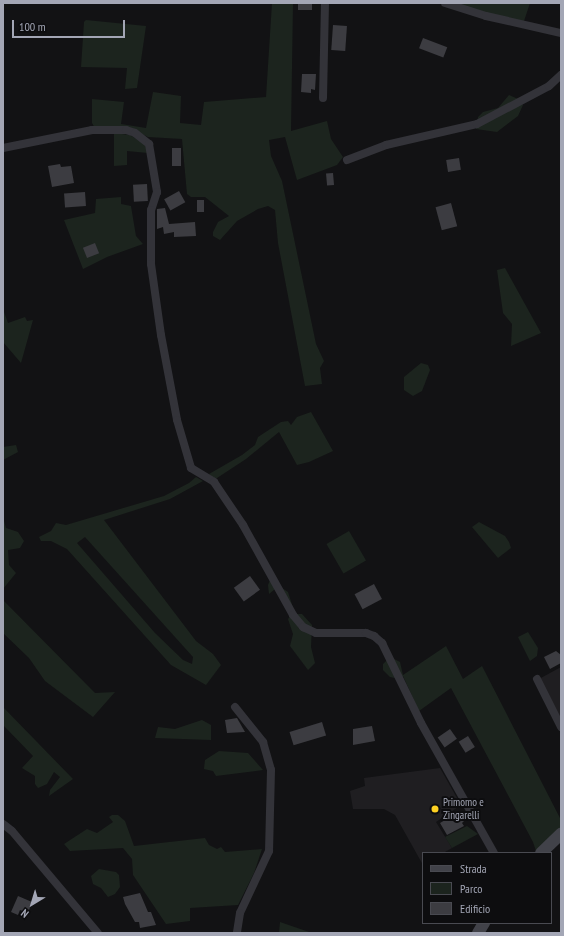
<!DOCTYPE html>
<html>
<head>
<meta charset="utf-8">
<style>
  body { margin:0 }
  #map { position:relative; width:564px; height:936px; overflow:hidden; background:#121214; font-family:"PT Sans Narrow",sans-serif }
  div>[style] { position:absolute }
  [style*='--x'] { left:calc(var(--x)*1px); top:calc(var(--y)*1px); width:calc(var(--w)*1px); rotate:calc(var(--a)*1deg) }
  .built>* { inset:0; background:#1f1e21 }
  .green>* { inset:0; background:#1c241e; transform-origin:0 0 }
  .building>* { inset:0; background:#3c3c41; transform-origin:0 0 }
  .minor>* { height:8px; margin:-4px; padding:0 4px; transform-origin:4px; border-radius:4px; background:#333339 }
  .secondary>* { height:12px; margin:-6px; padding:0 6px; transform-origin:6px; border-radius:6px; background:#414249 }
  .dots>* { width:11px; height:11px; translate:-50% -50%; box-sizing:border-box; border:2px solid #0d0d0f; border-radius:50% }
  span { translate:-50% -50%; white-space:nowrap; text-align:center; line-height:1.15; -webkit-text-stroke:4px #0d0d0f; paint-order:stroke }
  .poi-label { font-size:11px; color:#a3a6b5 }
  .left { translate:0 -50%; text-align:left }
  .frame { position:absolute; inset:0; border:4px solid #a3a6b5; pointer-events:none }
  .legend { position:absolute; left:422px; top:852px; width:130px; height:72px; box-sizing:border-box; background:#0d0d0f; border:1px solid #494a51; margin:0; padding:5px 7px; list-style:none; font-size:12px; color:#a3a6b5 }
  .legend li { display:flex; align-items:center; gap:8px; height:20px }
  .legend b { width:20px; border:1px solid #494a51 }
  .north { position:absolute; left:12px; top:884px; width:40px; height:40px; -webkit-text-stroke:3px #0d0d0f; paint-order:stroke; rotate:218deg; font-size:11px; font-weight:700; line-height:16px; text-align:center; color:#a3a6b5 }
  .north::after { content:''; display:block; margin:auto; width:14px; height:18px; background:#a3a6b5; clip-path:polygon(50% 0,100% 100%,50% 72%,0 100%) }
  .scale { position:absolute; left:12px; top:20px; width:113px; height:18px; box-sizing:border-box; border:2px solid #a3a6b5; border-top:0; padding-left:5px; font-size:12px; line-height:14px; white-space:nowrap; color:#a3a6b5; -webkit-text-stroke:3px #0d0d0f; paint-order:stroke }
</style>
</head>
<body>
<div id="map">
  <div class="built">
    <i style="clip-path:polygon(561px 667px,561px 723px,539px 679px)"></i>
    <i style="clip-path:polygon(440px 768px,461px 805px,436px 822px,452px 848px,443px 853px,423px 853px,423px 865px,395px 815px,384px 809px,353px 809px,350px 791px,365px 786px,364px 778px)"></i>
  </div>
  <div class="green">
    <i style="clip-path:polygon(272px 3px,293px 3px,291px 131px,327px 121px,331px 139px,343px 157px,337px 165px,297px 180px,285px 137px,269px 140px,271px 156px,282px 181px,316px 344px,324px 361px,320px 368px,322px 384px,305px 386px,278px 243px,275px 210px,268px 206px,258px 209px,237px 221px,220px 240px,213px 236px,213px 232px,218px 222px,229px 216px,205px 197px,191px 197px,187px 194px,182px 139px,148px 137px,136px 131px,95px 128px,92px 123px,92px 99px,124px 102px,121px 124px,146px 128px,153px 92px,181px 96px,180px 123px,201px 125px,204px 102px,266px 97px)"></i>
    <i style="clip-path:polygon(453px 3px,530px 3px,523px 24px)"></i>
    <i style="clip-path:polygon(86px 20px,146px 26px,137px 88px,125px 89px,127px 68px,81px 67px,84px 22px)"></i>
    <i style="clip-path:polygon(509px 95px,518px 99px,523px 105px,518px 116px,497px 132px,476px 129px,478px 117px,483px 112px,498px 108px)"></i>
    <i style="clip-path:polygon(114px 133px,130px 135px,145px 144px,148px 153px,127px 151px,127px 165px,114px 166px)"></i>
    <i style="clip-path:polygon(121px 197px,121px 204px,131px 206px,136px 236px,143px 244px,107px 257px,83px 269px,64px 220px,95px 213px,96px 199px)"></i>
    <i style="clip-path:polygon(505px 268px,541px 333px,511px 346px,512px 324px,503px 313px,497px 270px)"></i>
    <i style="clip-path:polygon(3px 309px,8px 323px,25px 317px,27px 321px,33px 320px,21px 363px,3px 342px)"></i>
    <i style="clip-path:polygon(421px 363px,428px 365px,430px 370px,422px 391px,413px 396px,404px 390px,404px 377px)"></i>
    <i style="clip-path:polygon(311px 412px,333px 451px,309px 462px,297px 465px,279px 432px,246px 459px,214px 480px,209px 474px,242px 455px,255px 445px,258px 437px,281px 422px,288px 421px,291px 425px,297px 417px)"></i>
    <i style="clip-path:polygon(16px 445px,18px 452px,3px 460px,3px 447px)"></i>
    <i style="clip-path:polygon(evenodd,196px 477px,203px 481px,170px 499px,104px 520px,196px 641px,213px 654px,221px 665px,206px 685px,171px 665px,67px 549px,51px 541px,41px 541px,39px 537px,51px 531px,56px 523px,66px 525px,164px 496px,189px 483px,196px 477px,85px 537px,193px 657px,192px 664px,183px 660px,155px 633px,77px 543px,85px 537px)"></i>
    <i style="clip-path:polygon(3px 517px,6px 528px,18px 532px,24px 541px,20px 548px,8px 550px,9px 565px,16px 573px,3px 589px)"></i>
    <i style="clip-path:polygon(479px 522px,505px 536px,509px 542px,511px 548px,498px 558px,472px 527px)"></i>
    <i style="left:349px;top:531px;width:34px;height:26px;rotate:60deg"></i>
    <i style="clip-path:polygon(270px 580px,288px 592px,295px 614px,302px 614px,312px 625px,311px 647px,315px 663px,308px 670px,290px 646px,293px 634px,288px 619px,291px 615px,275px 589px,269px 594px,268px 585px)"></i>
    <i style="clip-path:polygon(3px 600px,95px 693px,115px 692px,93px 717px,45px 681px,29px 658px,3px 633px)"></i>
    <i style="clip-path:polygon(528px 632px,538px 648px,537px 656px,530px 661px,518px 637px)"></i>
    <i style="clip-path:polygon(446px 646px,463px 679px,482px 666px,560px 818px,560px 829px,536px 851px,533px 842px,451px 688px,419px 711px,403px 676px,400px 679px,390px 677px,383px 670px,383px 664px,390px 657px,400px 662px,403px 675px)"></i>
    <i style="clip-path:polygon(3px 707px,73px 779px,49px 796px,50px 790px,60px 777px,54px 772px,47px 784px,38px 788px,35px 784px,35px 776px,22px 768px,33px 756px,3px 725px)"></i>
    <i style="clip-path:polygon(202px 720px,211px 725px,211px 740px,155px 738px,158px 727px,175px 729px)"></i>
    <i style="clip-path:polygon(219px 751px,248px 753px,263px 770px,216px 776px,213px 771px,204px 769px,205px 760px)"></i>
    <i style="clip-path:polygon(112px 815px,118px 815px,125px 821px,134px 846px,205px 838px,209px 845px,217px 849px,221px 847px,225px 852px,262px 849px,254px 873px,238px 905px,190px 908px,190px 921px,166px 924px,133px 875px,132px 859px,123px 848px,70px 851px,64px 844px,87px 829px,97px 833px,113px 822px,109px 817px)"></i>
    <i style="clip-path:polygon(467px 826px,478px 834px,452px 848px,445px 837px)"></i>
    <i style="clip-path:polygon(99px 869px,116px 872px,119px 875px,120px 887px,115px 894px,108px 897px,101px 888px,93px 884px,91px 876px)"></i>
    <i style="clip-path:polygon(280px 922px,312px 933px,279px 933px)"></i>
  </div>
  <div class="building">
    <i style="left:298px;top:3px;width:14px;height:7px"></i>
    <i style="left:333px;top:25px;width:14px;height:25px;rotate:4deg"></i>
    <i style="left:423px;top:38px;width:26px;height:11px;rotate:21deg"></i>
    <i style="clip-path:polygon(302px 74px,316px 74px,315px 90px,311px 89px,311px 93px,301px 92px)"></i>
    <i style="left:172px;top:148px;width:9px;height:18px"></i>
    <i style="left:459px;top:158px;width:12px;height:13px;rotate:81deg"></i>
    <i style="clip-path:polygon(60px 164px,61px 167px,71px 166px,74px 183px,52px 187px,48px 166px)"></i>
    <i style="left:333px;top:173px;width:12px;height:7px;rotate:85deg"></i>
    <i style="left:147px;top:184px;width:17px;height:14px;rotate:87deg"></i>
    <i style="left:179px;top:191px;width:13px;height:17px;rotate:61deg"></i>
    <i style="left:85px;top:192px;width:14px;height:21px;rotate:86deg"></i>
    <i style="left:197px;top:200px;width:7px;height:12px"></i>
    <i style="left:451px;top:203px;width:24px;height:16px;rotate:75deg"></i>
    <i style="clip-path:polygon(165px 208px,169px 224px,195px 222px,196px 236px,174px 237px,174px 232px,164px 234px,163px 227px,157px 229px,157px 209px)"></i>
    <i style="left:95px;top:243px;width:11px;height:13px;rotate:68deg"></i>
    <i style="left:250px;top:576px;width:17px;height:20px;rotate:54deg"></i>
    <i style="left:374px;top:584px;width:17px;height:22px;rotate:62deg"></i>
    <i style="clip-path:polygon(556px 651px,561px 655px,561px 663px,550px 669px,544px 657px)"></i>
    <i style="clip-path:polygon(237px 718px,245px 732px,227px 733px,225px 720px)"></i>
    <i style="left:322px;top:722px;width:14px;height:34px;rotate:73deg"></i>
    <i style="clip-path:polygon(372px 726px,375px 741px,353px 745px,353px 729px)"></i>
    <i style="left:450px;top:729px;width:12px;height:15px;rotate:55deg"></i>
    <i style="left:468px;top:736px;width:13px;height:11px;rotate:58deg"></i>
    <i style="clip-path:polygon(459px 812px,464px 821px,462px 823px,464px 826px,447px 835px,440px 823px)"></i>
    <i style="clip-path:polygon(140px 893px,148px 912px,151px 912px,156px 925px,140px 928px,139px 922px,135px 922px,125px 904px,123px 897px)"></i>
    <i style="clip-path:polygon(18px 896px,32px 902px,28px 913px,20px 910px,18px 915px,11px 912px)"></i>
  </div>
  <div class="minor">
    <i style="--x:445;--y:3;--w:43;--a:17.6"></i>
    <i style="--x:486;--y:16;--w:77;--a:12.8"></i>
    <i style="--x:323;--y:98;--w:95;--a:-88.8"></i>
    <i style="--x:3;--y:148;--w:91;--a:-11.4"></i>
    <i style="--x:92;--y:130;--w:34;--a:0"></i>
    <i style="--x:126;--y:130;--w:9;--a:18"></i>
    <i style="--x:135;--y:133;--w:18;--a:38"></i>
    <i style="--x:149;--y:144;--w:49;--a:80.5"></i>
    <i style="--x:157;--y:192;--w:19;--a:108"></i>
    <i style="--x:151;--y:210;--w:54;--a:90"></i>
    <i style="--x:151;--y:264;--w:72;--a:82"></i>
    <i style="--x:161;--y:335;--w:86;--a:79.3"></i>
    <i style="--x:177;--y:420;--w:50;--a:73.7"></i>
    <i style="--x:191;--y:468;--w:27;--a:31"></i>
    <i style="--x:214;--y:482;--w:52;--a:56"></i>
    <i style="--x:243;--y:525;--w:103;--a:60.9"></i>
    <i style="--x:293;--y:615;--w:16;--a:50"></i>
    <i style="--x:303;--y:627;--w:14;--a:25"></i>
    <i style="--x:316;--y:633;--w:50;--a:0"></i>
    <i style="--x:366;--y:633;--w:9;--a:21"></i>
    <i style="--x:374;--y:636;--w:11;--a:41"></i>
    <i style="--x:382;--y:643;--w:89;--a:64"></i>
    <i style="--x:421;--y:723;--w:149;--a:60.7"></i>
    <i style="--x:347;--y:160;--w:42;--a:-21"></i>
    <i style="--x:386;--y:145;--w:93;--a:-13"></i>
    <i style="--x:477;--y:124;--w:81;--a:-27.8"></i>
    <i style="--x:549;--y:86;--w:16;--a:-43"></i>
    <i style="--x:537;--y:679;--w:54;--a:63.4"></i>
    <i style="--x:235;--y:707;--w:45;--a:51.3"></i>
    <i style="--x:263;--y:742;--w:29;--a:74"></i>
    <i style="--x:271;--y:770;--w:81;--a:91.4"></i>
    <i style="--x:269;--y:851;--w:68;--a:115.1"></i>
    <i style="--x:240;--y:913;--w:20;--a:99"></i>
    <i style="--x:3;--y:824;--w:11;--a:38"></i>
    <i style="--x:12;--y:831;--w:133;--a:49.9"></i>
  </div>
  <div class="secondary">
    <i style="--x:541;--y:853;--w:28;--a:-44"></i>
    <i style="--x:478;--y:933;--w:12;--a:-59"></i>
  </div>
  <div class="dots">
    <i style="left:435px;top:809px;background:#fdd022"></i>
  </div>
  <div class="poi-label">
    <span class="left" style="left:443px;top:809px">Primomo e<br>Zingarelli</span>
  </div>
  <div class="frame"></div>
  <ul class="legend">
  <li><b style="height:5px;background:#414249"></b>Strada</li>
  <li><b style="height:11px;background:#1c241e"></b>Parco</li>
  <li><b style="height:11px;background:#3c3c41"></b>Edificio</li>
  </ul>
  <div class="north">N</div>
  <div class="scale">100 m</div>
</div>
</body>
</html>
